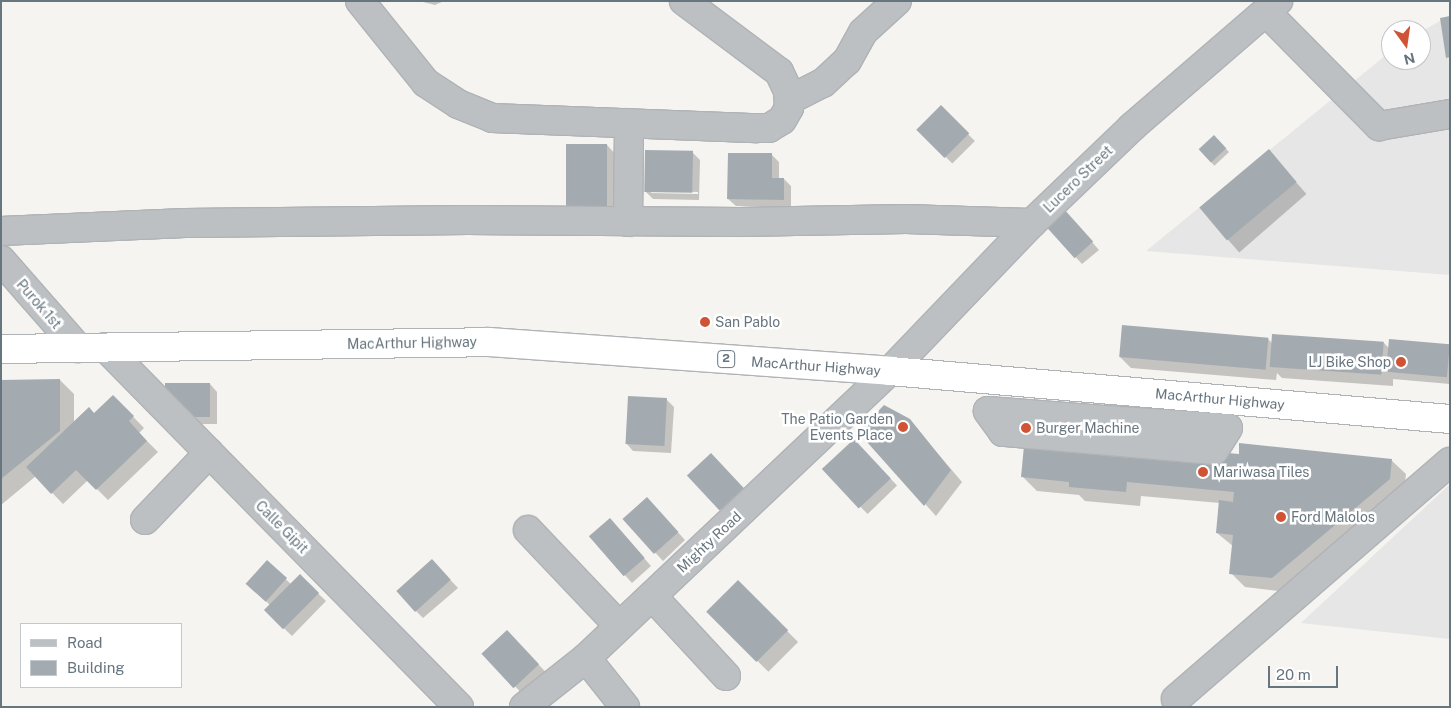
<!DOCTYPE html>
<html>
<head>
<meta charset="utf-8">
<style>
  body { margin:0 }
  #map { position:relative; width:1451px; height:708px; overflow:hidden; background:#f5f4f1; font-family:"Public Sans",sans-serif }
  div>[style] { position:absolute }
  [style*='--x'] { left:calc(var(--x)*1px); top:calc(var(--y)*1px); width:calc(var(--w)*1px); rotate:calc(var(--a)*1deg) }
  .built>* { inset:0; background:#e5e6e5 }
  .shadow>* { inset:0; background:#0003; transform-origin:0 0 }
  .building>* { inset:0; background:#a4abb0; transform-origin:0 0 }
  .roads { filter:drop-shadow(1px 0 #b0b3b6) drop-shadow(-1px 0 #b0b3b6) drop-shadow(0 1px #b0b3b6) drop-shadow(0 -1px #b0b3b6) }
  .minor>* { height:28px; margin:-14px; padding:0 14px; transform-origin:14px; border-radius:14px; background:#bcc0c3 }
  .highway>* { height:28px; margin:-14px; padding:0 14px; transform-origin:14px; border-radius:14px; background:#fff }
  .dots>* { width:14px; height:14px; translate:-50% -50%; box-sizing:border-box; border:2px solid #fff; border-radius:50% }
  span { translate:-50% -50%; white-space:nowrap; text-align:center; line-height:1.15; -webkit-text-stroke:5px #fff; paint-order:stroke }
  .shield-label span { padding:1px 4px; background:#fff; border:1px solid; border-radius:4px; -webkit-text-stroke-width:0 }
  .shield-label { font-size:12px; color:#67757f; font-weight:700 }
  .street-label { font-size:14px; color:#67757f }
  .poi-label { font-size:14px; color:#67757f }
  .left { translate:0 -50%; text-align:left }
  .right { translate:-100% -50%; text-align:right }
  .frame { position:absolute; inset:0; border:2px solid #67757f; pointer-events:none }
  .legend { position:absolute; left:20px; top:623px; width:162px; height:65px; box-sizing:border-box; background:#fff; border:1px solid #c2c8cc; margin:0; padding:6px 9px; list-style:none; font-size:15px; color:#67757f }
  .legend li { display:flex; align-items:center; gap:10px; height:25px }
  .legend b { width:25px; border:1px solid #c2c8cc }
  .north { position:absolute; left:1381px; top:20px; width:50px; height:50px; box-sizing:border-box; background:#fff; border:1px solid #c2c8cc; border-radius:50%; rotate:166deg; font-size:14px; font-weight:700; line-height:20px; text-align:center; color:#67757f }
  .north::after { content:''; display:block; margin:auto; width:18px; height:22px; background:#d05336; clip-path:polygon(50% 0,100% 100%,50% 72%,0 100%) }
  .scale { position:absolute; left:1268px; top:666px; width:70px; height:22px; box-sizing:border-box; border:2px solid #67757f; border-top:0; padding-left:6px; font-size:15px; line-height:18px; white-space:nowrap; color:#67757f; -webkit-text-stroke:4px #fff; paint-order:stroke }
</style>
</head>
<body>
<div id="map">
  <div class="built">
    <i style="clip-path:polygon(1450px 15px,1450px 275px,1146px 251px,1391px 51px,1391px 60px,1421px 60px,1421px 32px)"></i>
    <i style="clip-path:polygon(1450px 484px,1450px 639px,1301px 623px)"></i>
  </div>
  <div class="shadow">
    <i style="clip-path:polygon(419px 1px,444px 1px,435px 5px)"></i>
    <i style="left:941px;top:107px;width:48px;height:32px;rotate:45deg"></i>
    <i style="left:1214px;top:136px;width:22px;height:20px;rotate:47deg"></i>
    <i style="clip-path:polygon(607px 145px,618px 157px,618px 218px,578px 218px)"></i>
    <i style="left:1269px;top:151px;width:57px;height:89px;rotate:49deg"></i>
    <i style="clip-path:polygon(evenodd,692px 152px,700px 160px,699px 200px,653px 199px,646px 192px,692px 152px,651px 191px,698px 192px,698px 194px,651px 193px,651px 191px)"></i>
    <i style="clip-path:polygon(771px 154px,779px 162px,779px 179px,784px 179px,791px 186px,791px 207px,736px 206px,728px 199px)"></i>
    <i style="clip-path:polygon(1070px 217px,1099px 250px,1082px 264px,1046px 225px)"></i>
    <i style="clip-path:polygon(1268px 339px,1273px 344px,1384px 343px,1389px 348px,1450px 345px,1450px 384px,1393px 379px,1393px 386px,1282px 378px,1277px 373px,1276px 380px,1131px 368px,1120px 357px)"></i>
    <i style="clip-path:polygon(60px 380px,74px 394px,74px 424px,95px 414px,113px 396px,144px 428px,139px 433px,158px 452px,108px 500px,88px 480px,63px 504px,36px 476px,1px 505px,1px 381px)"></i>
    <i style="clip-path:polygon(166px 384px,210px 384px,217px 392px,217px 424px,196px 424px)"></i>
    <i style="clip-path:polygon(666px 399px,674px 407px,671px 453px,633px 451px,626px 443px)"></i>
    <i style="clip-path:polygon(909px 420px,962px 482px,936px 516px,860px 432px)"></i>
    <i style="left:854px;top:441px;width:62px;height:41px;rotate:46deg"></i>
    <i style="clip-path:polygon(1240px 455px,1391px 460px,1406px 474px,1404px 493px,1287px 592px,1245px 587px,1231px 573px,1234px 547px,1217px 533px,1220px 503px,1141px 496px,1140px 506px,1085px 501px,1079px 495px,1037px 491px,1023px 477px)"></i>
    <i style="clip-path:polygon(718px 462px,750px 496px,728px 517px,689px 475px)"></i>
    <i style="clip-path:polygon(654px 506px,685px 540px,663px 561px,624px 519px)"></i>
    <i style="clip-path:polygon(617px 527px,651px 566px,632px 583px,590px 537px)"></i>
    <i style="clip-path:polygon(267px 562px,292px 585px,300px 576px,326px 601px,292px 636px,266px 611px,271px 606px,247px 583px)"></i>
    <i style="clip-path:polygon(439px 568px,458px 588px,423px 618px,416px 611px)"></i>
    <i style="left:738px;top:582px;width:85px;height:42px;rotate:45deg"></i>
    <i style="left:507px;top:632px;width:55px;height:32px;rotate:46deg"></i>
  </div>
  <div class="building">
    <i style="clip-path:polygon(1450px 16px,1450px 57px,1446px 58px,1440px 18px)"></i>
    <i style="left:941px;top:105px;width:40px;height:35px;rotate:45deg"></i>
    <i style="left:1214px;top:135px;width:18px;height:21px;rotate:47deg"></i>
    <i style="left:566px;top:144px;width:41px;height:64px"></i>
    <i style="left:1269px;top:149px;width:43px;height:91px;rotate:50deg"></i>
    <i style="left:645px;top:150px;width:48px;height:42px;rotate:1deg"></i>
    <i style="clip-path:polygon(728px 153px,772px 153px,772px 178px,784px 178px,784px 200px,727px 199px)"></i>
    <i style="left:1063px;top:208px;width:45px;height:25px;rotate:48deg"></i>
    <i style="left:1122px;top:325px;width:147px;height:32px;rotate:5deg"></i>
    <i style="left:1272px;top:334px;width:112px;height:33px;rotate:4deg"></i>
    <i style="left:1389px;top:339px;width:61px;height:33px;rotate:5deg"></i>
    <i style="clip-path:polygon(60px 379px,60px 431px,1px 479px,1px 380px)"></i>
    <i style="clip-path:polygon(165px 383px,210px 383px,210px 417px,187px 417px,165px 399px)"></i>
    <i style="clip-path:polygon(113px 395px,134px 416px,129px 421px,147px 441px,96px 490px,76px 470px,51px 494px,26px 467px,89px 407px,94px 413px)"></i>
    <i style="left:628px;top:396px;width:39px;height:48px;rotate:3deg"></i>
    <i style="clip-path:polygon(884px 405px,910px 419px,951px 470px,924px 506px,858px 432px)"></i>
    <i style="clip-path:polygon(1025px 435px,1239px 454px,1239px 443px,1392px 459px,1390px 479px,1272px 578px,1229px 574px,1233px 535px,1216px 533px,1219px 500px,1233px 502px,1234px 492px,1127px 482px,1126px 492px,1069px 487px,1069px 482px,1021px 477px)"></i>
    <i style="left:854px;top:439px;width:54px;height:44px;rotate:47deg"></i>
    <i style="left:711px;top:453px;width:48px;height:33px;rotate:47deg"></i>
    <i style="left:647px;top:497px;width:47px;height:33px;rotate:48deg"></i>
    <i style="left:610px;top:518px;width:53px;height:28px;rotate:49deg"></i>
    <i style="left:432px;top:559px;width:28px;height:48px;rotate:48deg"></i>
    <i style="left:267px;top:560px;width:27px;height:32px;rotate:42deg"></i>
    <i style="left:300px;top:574px;width:27px;height:51px;rotate:45deg"></i>
    <i style="left:738px;top:580px;width:71px;height:45px;rotate:45deg"></i>
    <i style="left:507px;top:630px;width:47px;height:35px;rotate:47deg"></i>
  </div>
  <div class="roads">
    <div class="minor">
      <i style="--x:360;--y:1;--w:105;--a:51.2"></i>
      <i style="--x:426;--y:83;--w:38;--a:33"></i>
      <i style="--x:458;--y:104;--w:37;--a:22"></i>
      <i style="--x:492;--y:118;--w:265;--a:2.2"></i>
      <i style="--x:757;--y:128;--w:12;--a:0"></i>
      <i style="--x:769;--y:128;--w:15;--a:-32"></i>
      <i style="--x:782;--y:120;--w:14;--a:-60"></i>
      <i style="--x:789;--y:108;--w:17;--a:-93"></i>
      <i style="--x:788;--y:91;--w:21;--a:-115"></i>
      <i style="--x:779;--y:72;--w:119;--a:-143.2"></i>
      <i style="--x:1266;--y:12;--w:161;--a:45.3"></i>
      <i style="--x:1379;--y:126;--w:72;--a:-9.6"></i>
      <i style="--x:789;--y:100;--w:38;--a:-27"></i>
      <i style="--x:823;--y:83;--w:33;--a:-43"></i>
      <i style="--x:847;--y:61;--w:33;--a:-61"></i>
      <i style="--x:863;--y:32;--w:46;--a:-42.4"></i>
      <i style="--x:628;--y:222;--w:99;--a:-89.4"></i>
      <i style="--x:1;--y:231;--w:184;--a:-2.5"></i>
      <i style="--x:185;--y:223;--w:283;--a:-0.6"></i>
      <i style="--x:468;--y:220;--w:272;--a:0.4"></i>
      <i style="--x:740;--y:222;--w:166;--a:-1"></i>
      <i style="--x:906;--y:219;--w:126;--a:1.8"></i>
      <i style="--x:1;--y:260;--w:117;--a:48.8"></i>
      <i style="--x:105;--y:347;--w:505;--a:45.48"></i>
      <i style="--x:988;--y:411;--w:116;--a:4.4"></i>
      <i style="--x:1104;--y:420;--w:124;--a:3.7"></i>
      <i style="--x:1228;--y:428;--w:26;--a:122"></i>
      <i style="--x:1214;--y:450;--w:212;--a:-175.1"></i>
      <i style="--x:1003;--y:432;--w:26;--a:-126"></i>
      <i style="--x:145;--y:520;--w:93;--a:-46.3"></i>
      <i style="--x:528;--y:530;--w:132;--a:46.5"></i>
      <i style="--x:652;--y:596;--w:109;--a:47.2"></i>
      <i style="--x:586;--y:658;--w:63;--a:51.5"></i>
      <i style="--x:1176;--y:699;--w:362;--a:-40.9"></i>
      <i style="--x:524;--y:707;--w:79;--a:-38.3"></i>
      <i style="--x:586;--y:658;--w:418;--a:-43.4"></i>
      <i style="--x:890;--y:371;--w:205;--a:-46.2"></i>
      <i style="--x:1032;--y:223;--w:139;--a:-43.8"></i>
      <i style="--x:1132;--y:127;--w:193;--a:-40.8"></i>
    </div>
    <div class="highway">
      <i style="--x:1;--y:349;--w:488;--a:-0.8"></i>
      <i style="--x:489;--y:342;--w:402;--a:4.1"></i>
      <i style="--x:890;--y:371;--w:562;--a:4.9"></i>
    </div>
  </div>
  <div class="dots">
    <i style="left:705px;top:322px;background:#d05336"></i>
    <i style="left:1401px;top:362px;background:#d05336"></i>
    <i style="left:903px;top:427px;background:#d05336"></i>
    <i style="left:1026px;top:428px;background:#d05336"></i>
    <i style="left:1203px;top:472px;background:#d05336"></i>
    <i style="left:1281px;top:517px;background:#d05336"></i>
  </div>
  <div class="shield-label">
    <span style="left:726px;top:359px">2</span>
  </div>
  <div class="street-label">
    <span style="left:1078px;top:179px;rotate:-44deg">Lucero Street</span>
    <span style="left:39px;top:304px;rotate:49deg">Purok 1st</span>
    <span style="left:412px;top:343px;rotate:-1deg">MacArthur Highway</span>
    <span style="left:816px;top:366px;rotate:4deg">MacArthur Highway</span>
    <span style="left:1220px;top:399px;rotate:5deg">MacArthur Highway</span>
    <span style="left:282px;top:527px;rotate:45deg">Calle Gipit</span>
    <span style="left:709px;top:542px;rotate:-43deg">Mighty Road</span>
  </div>
  <div class="poi-label">
    <span class="left" style="left:715px;top:322px">San Pablo</span>
    <span class="right" style="left:1391px;top:362px">LJ Bike Shop</span>
    <span class="right" style="left:893px;top:427px">The Patio Garden<br>Events Place</span>
    <span class="left" style="left:1036px;top:428px">Burger Machine</span>
    <span class="left" style="left:1213px;top:472px">Mariwasa Tiles</span>
    <span class="left" style="left:1291px;top:517px">Ford Malolos</span>
  </div>
  <div class="frame"></div>
  <ul class="legend">
  <li><b style="height:6px;background:#bcc0c3"></b>Road</li>
  <li><b style="height:14px;background:#a4abb0"></b>Building</li>
  </ul>
  <div class="north">N</div>
  <div class="scale">20 m</div>
</div>
</body>
</html>
